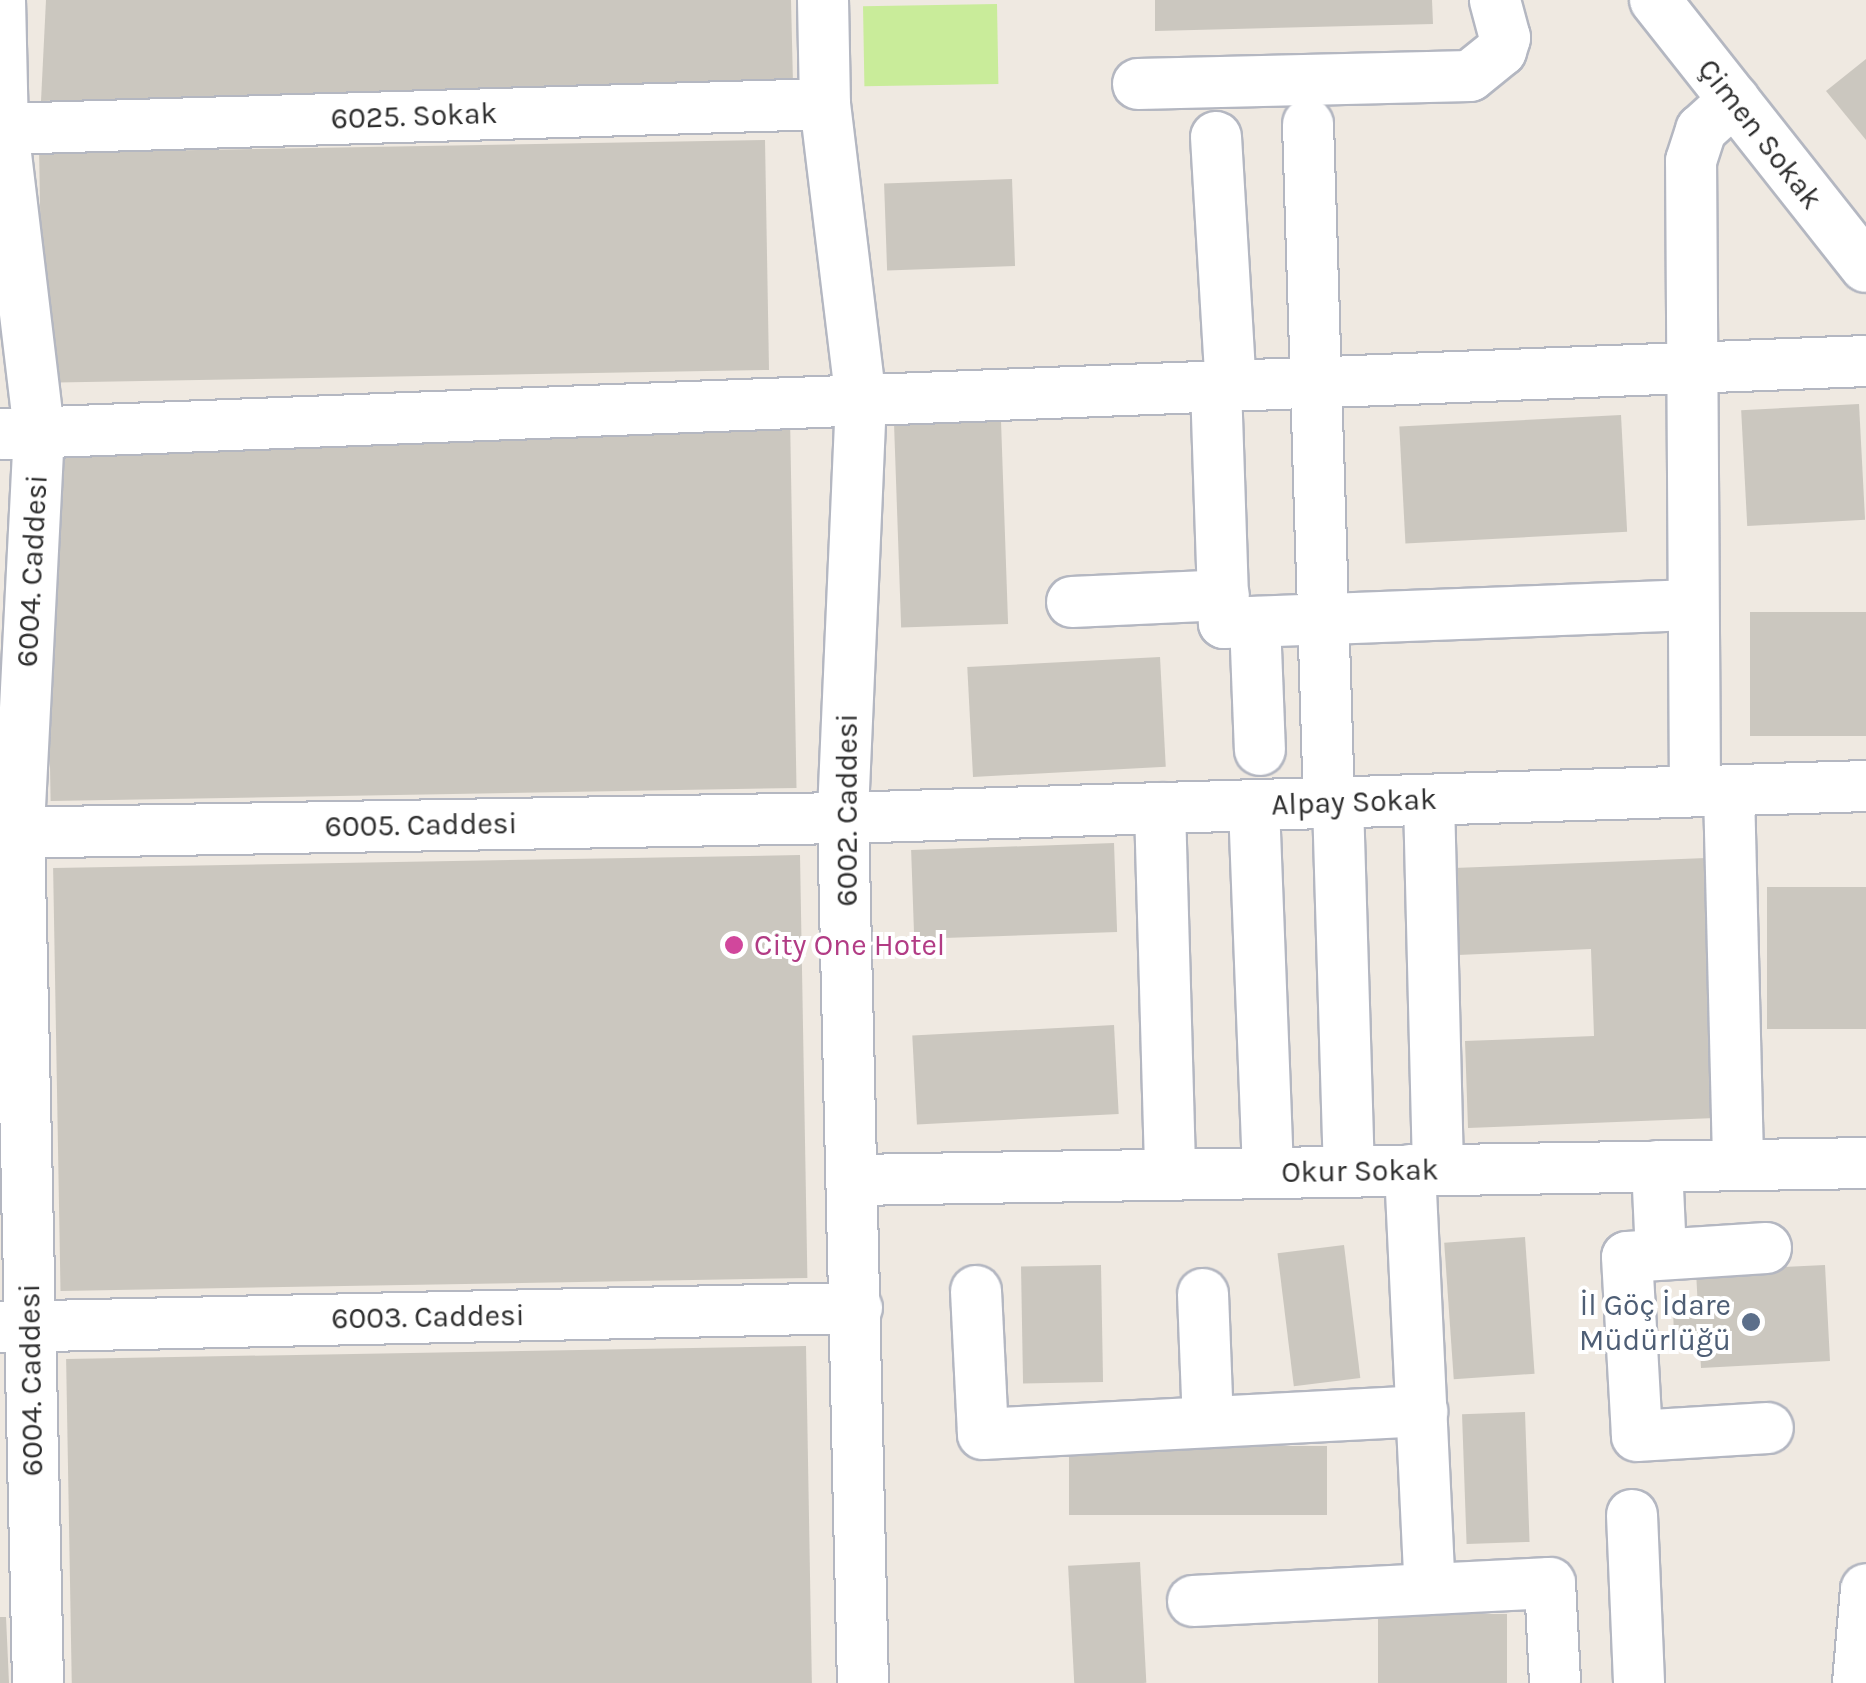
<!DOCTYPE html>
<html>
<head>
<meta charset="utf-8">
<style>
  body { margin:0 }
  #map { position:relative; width:1866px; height:1683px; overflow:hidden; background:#efe9e1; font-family:Karla,sans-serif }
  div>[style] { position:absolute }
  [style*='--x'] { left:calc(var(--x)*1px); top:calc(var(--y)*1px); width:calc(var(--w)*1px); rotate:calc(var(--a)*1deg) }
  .pitch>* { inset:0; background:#c9ec9a; transform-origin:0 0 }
  .building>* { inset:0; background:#cbc7bf; transform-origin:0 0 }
  .roads { filter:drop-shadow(2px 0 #b4b7c1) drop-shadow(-2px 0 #b4b7c1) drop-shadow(0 2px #b4b7c1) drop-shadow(0 -2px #b4b7c1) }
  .minor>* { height:50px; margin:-25px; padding:0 25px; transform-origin:25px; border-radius:25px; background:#fff }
  .dots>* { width:28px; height:28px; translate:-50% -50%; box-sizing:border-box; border:5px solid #fff; border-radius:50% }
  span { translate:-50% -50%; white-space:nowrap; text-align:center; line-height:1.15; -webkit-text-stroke:8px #fff; paint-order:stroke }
  .street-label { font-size:30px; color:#2e2e2e }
  .hotel-label { font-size:30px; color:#b23c85 }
  .left { translate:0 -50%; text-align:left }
  .service-label { font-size:30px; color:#4e5e75 }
  .right { translate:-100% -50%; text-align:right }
</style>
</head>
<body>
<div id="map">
  <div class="pitch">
    <i style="left:997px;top:4px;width:80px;height:134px;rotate:89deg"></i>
  </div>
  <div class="building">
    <i style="clip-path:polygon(46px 0,791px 0,793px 84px,41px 101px)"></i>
    <i style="clip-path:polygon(1155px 0,1432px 0,1433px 24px,1155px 31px)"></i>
    <i style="clip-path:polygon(1866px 59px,1866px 140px,1826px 91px)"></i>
    <i style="left:765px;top:140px;width:230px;height:726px;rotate:89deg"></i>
    <i style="left:1012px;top:179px;width:87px;height:128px;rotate:88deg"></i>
    <i style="left:1859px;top:404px;width:116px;height:118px;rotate:87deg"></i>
    <i style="left:1621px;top:415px;width:117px;height:222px;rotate:87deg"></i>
    <i style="left:790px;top:416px;width:372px;height:746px;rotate:89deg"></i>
    <i style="left:1001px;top:421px;width:203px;height:107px;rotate:88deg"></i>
    <i style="left:1866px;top:612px;width:124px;height:116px;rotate:90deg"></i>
    <i style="left:1160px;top:657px;width:110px;height:193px;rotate:87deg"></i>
    <i style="left:1114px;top:843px;width:89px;height:203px;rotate:88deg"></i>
    <i style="left:800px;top:855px;width:423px;height:747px;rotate:89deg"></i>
    <i style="clip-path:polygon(1706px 858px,1715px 1118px,1468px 1128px,1465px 1041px,1594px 1036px,1591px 949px,1458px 955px,1454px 868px)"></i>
    <i style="left:1866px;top:887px;width:142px;height:99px;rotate:90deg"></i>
    <i style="left:1114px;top:1025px;width:89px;height:202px;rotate:87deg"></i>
    <i style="left:1525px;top:1237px;width:137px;height:81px;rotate:86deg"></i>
    <i style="left:1344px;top:1245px;width:134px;height:67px;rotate:83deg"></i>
    <i style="left:1101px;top:1265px;width:117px;height:80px;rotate:89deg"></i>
    <i style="clip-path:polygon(1825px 1265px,1830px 1361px,1701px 1368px,1699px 1333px,1674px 1335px,1673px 1310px,1698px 1309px,1696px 1271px)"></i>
    <i style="left:806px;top:1346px;width:337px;height:740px;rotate:89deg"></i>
    <i style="left:1525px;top:1412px;width:130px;height:63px;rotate:88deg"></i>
    <i style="left:1069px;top:1446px;width:258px;height:69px"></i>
    <i style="left:1140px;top:1562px;width:121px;height:72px;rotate:87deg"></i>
    <i style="left:1378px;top:1614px;width:129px;height:69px"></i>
    <i style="clip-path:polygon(0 1617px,6px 1617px,9px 1683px,0 1683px)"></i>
  </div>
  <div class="roads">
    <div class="minor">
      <i style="--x:0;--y:0;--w:129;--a:88.7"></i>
      <i style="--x:3;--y:129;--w:305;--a:83.2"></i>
      <i style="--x:39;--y:432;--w:400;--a:92.9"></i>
      <i style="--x:19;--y:832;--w:851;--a:88.72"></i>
      <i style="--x:823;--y:0;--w:104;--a:88.9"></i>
      <i style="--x:825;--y:104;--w:298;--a:83.1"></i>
      <i style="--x:861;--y:400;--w:418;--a:92.5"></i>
      <i style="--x:843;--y:818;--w:865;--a:88.68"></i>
      <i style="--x:1655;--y:0;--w:340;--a:51.7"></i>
      <i style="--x:1138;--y:84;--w:332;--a:-1.4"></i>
      <i style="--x:1470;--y:76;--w:40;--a:-39"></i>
      <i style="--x:1501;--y:51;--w:14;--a:-73"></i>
      <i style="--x:1505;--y:38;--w:39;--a:-105"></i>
      <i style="--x:1308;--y:124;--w:679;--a:88.23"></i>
      <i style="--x:3;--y:129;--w:822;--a:-1.74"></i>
      <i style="--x:1216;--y:137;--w:249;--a:86.6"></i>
      <i style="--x:1216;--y:386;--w:237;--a:88.1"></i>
      <i style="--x:1224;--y:623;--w:468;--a:-2.2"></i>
      <i style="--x:0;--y:434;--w:1867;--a:-2.24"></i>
      <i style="--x:1072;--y:602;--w:152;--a:-2.6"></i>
      <i style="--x:1255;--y:622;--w:128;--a:87.8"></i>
      <i style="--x:1695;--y:791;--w:630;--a:-90.36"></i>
      <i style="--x:1691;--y:161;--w:33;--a:-72"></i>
      <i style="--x:1701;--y:130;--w:45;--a:-42.3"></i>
      <i style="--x:1729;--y:791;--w:374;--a:88.6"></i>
      <i style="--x:1429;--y:800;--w:370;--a:88.6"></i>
      <i style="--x:1338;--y:803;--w:368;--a:88.3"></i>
      <i style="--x:1254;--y:806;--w:367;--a:87.8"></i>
      <i style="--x:1160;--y:808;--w:366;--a:88.4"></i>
      <i style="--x:0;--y:833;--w:843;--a:-1.02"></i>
      <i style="--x:843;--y:818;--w:1024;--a:-1.79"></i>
      <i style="--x:1657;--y:1166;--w:88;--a:87.4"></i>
      <i style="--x:1410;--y:1170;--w:419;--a:87.3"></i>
      <i style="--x:854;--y:1180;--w:1012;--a:-0.96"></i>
      <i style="--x:1766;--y:1248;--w:139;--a:176.3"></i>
      <i style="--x:1627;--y:1257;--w:179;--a:86.8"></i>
      <i style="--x:1637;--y:1436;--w:131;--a:-3.5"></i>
      <i style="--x:976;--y:1291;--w:143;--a:87.2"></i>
      <i style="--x:983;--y:1434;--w:440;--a:-3"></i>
      <i style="--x:1203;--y:1294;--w:128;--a:87.8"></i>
      <i style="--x:0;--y:1327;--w:857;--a:-1.27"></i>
      <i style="--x:1632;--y:1515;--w:168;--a:87.6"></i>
      <i style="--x:1193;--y:1601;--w:357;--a:-2.9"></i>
      <i style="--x:1550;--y:1583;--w:100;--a:87.1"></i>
      <i style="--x:1858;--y:1683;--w:94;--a:-85.1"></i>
    </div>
  </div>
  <div class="dots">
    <i style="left:734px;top:945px;background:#d1479c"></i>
    <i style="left:1751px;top:1322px;background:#5c6f8a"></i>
  </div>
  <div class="street-label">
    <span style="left:414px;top:116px;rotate:-2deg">6025. Sokak</span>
    <span style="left:1760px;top:134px;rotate:52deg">Çimen Sokak</span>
    <span style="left:32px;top:571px;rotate:-87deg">6004. Caddesi</span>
    <span style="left:1354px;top:802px;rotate:-2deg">Alpay Sokak</span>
    <span style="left:847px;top:810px;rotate:-90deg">6002. Caddesi</span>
    <span style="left:421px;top:825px;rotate:-1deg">6005. Caddesi</span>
    <span style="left:1360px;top:1171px;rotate:-1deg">Okur Sokak</span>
    <span style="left:428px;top:1317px;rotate:-1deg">6003. Caddesi</span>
    <span style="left:31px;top:1380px;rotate:-91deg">6004. Caddesi</span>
  </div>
  <div class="hotel-label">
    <span class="left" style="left:754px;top:945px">City One Hotel</span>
  </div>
  <div class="service-label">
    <span class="right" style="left:1731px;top:1322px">İl Göç İdare<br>Müdürlüğü</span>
  </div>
</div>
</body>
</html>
